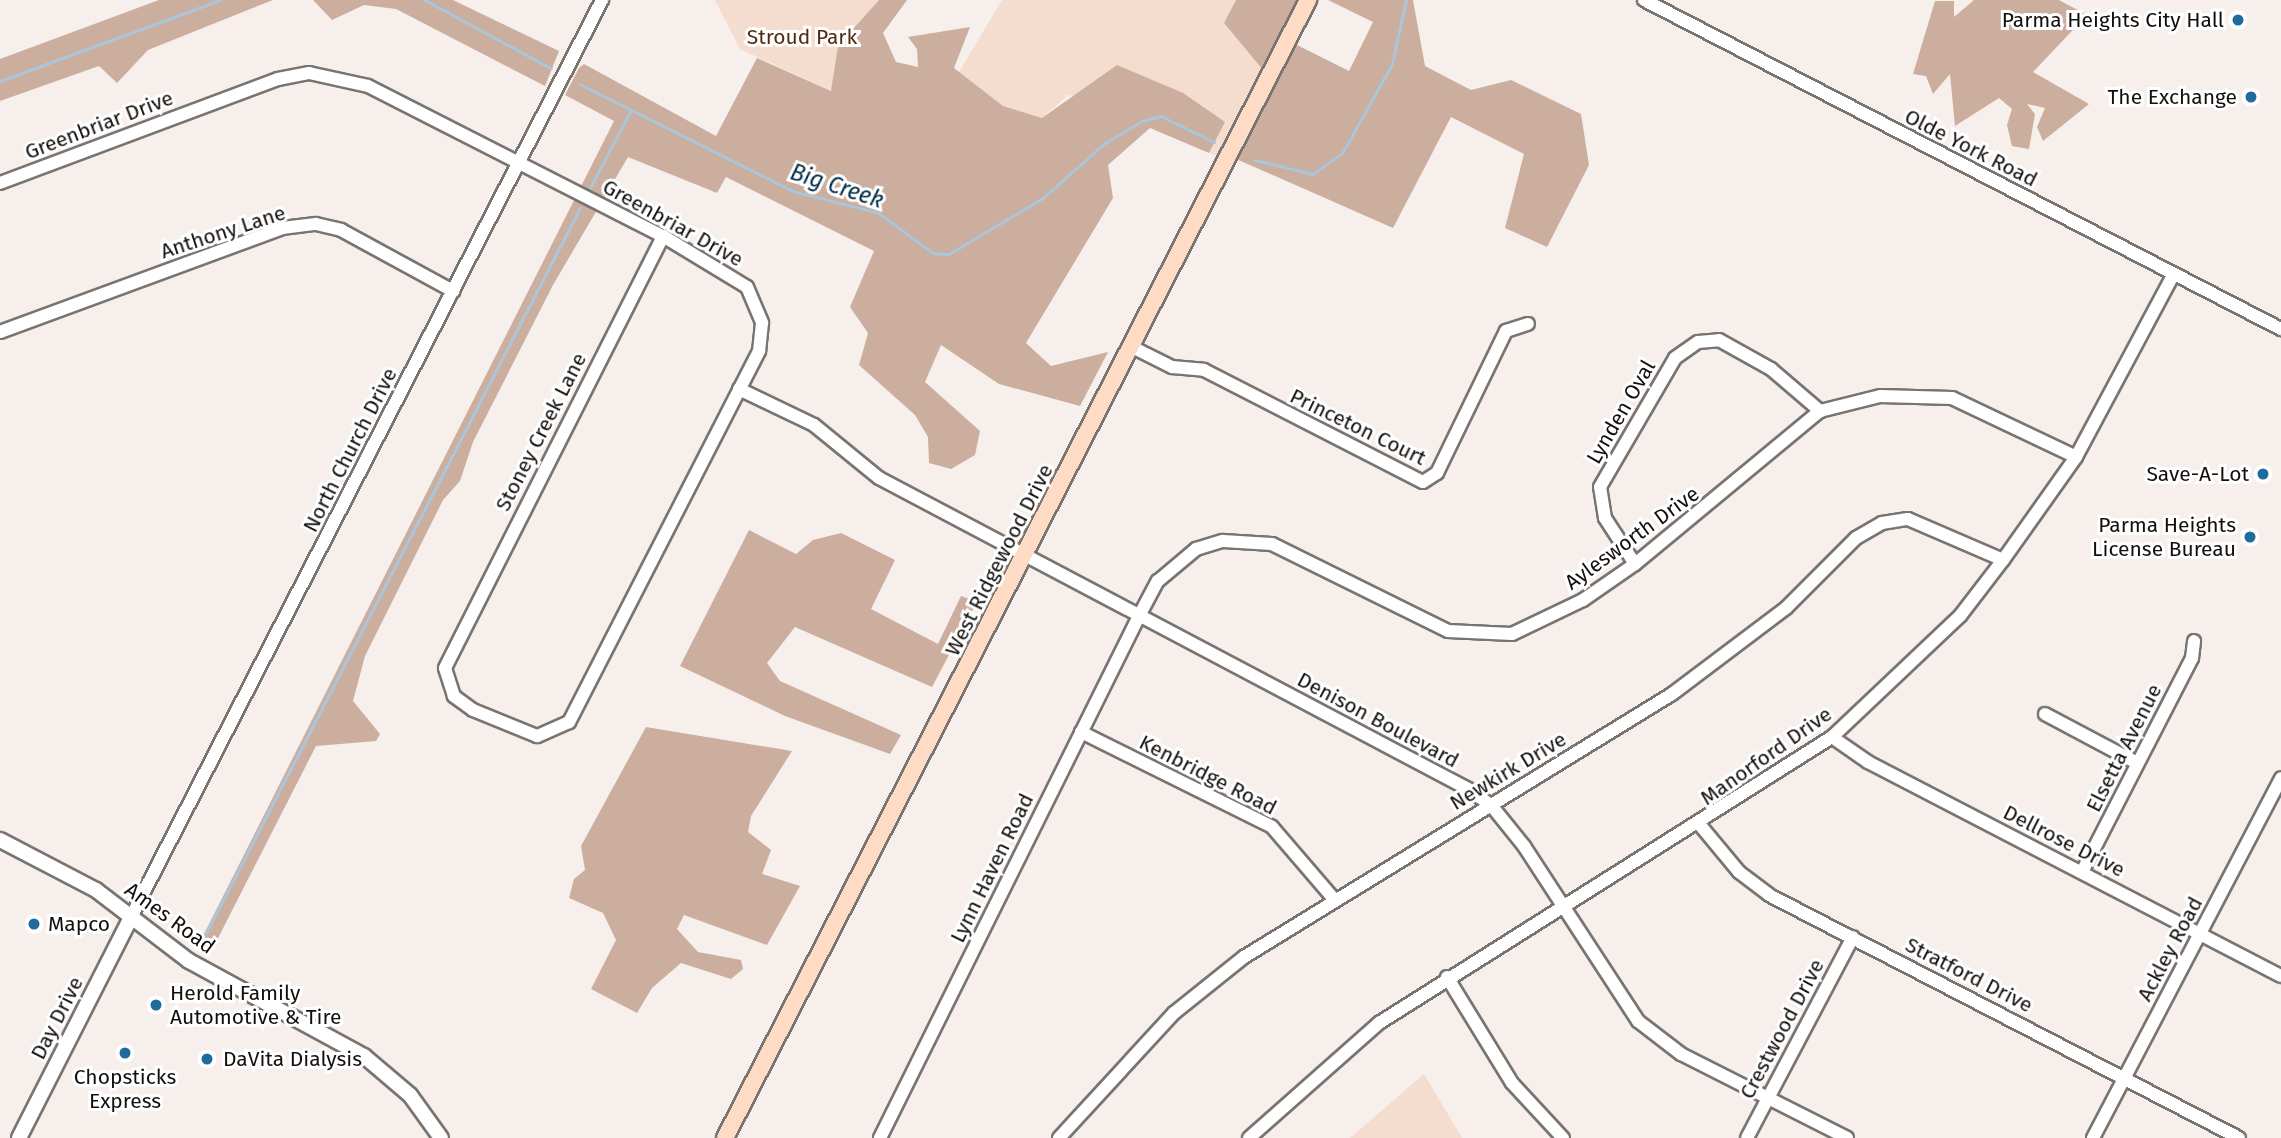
<!DOCTYPE html>
<html>
<head>
<meta charset="utf-8">
<style>
  body { margin:0 }
  #map { position:relative; width:2281px; height:1138px; overflow:hidden; background:#f6efec; font-family:"Fira Sans",sans-serif }
  div>[style] { position:absolute }
  [style*='--x'] { left:calc(var(--x)*1px); top:calc(var(--y)*1px); width:calc(var(--w)*1px); rotate:calc(var(--a)*1deg) }
  .green>* { inset:0; background:#f4dccf }
  .forest>* { inset:0; background:#cbae9e }
  .stream>* { height:2.5px; margin:-1.25px; padding:0 1.25px; transform-origin:1.25px; border-radius:1.25px; background:#abc5da }
  .roads { filter:drop-shadow(2px 0 #7a7471) drop-shadow(-2px 0 #7a7471) drop-shadow(0 2px #7a7471) drop-shadow(0 -2px #7a7471) }
  .minor>* { height:12px; margin:-6px; padding:0 6px; transform-origin:6px; border-radius:6px; background:#fff }
  .tertiary>* { height:14px; margin:-7px; padding:0 7px; transform-origin:7px; border-radius:7px; background:#fff }
  .secondary>* { height:16px; margin:-8px; padding:0 8px; transform-origin:8px; border-radius:8px; background:#fedbc4 }
  .dots>* { width:19px; height:19px; translate:-50% -50%; box-sizing:border-box; border:4px solid #fff; border-radius:50% }
  span { translate:-50% -50%; white-space:nowrap; text-align:center; line-height:1.15; -webkit-text-stroke:6px #fff; paint-order:stroke }
  .poi-label { font-size:21px; color:#12100f }
  .right { translate:-100% -50%; text-align:right }
  .left { translate:0 -50%; text-align:left }
  .park-label { font-size:21px; color:#532b11 }
  .street-label { font-size:21px; color:#12100f }
  .water-label { font-size:23px; color:#002d4a; font-style:italic }
</style>
</head>
<body>
<div id="map">
  <div class="green">
    <i style="clip-path:polygon(715px 0,879px 0,838px 46px,832px 91px,740px 49px)"></i>
    <i style="clip-path:polygon(1002px 0,1236px 0,1224px 23px,1263px 70px,1217px 156px,1209px 153px,1225px 121px,1068px 95px,1042px 118px,1003px 106px,959px 72px)"></i>
    <i style="clip-path:polygon(1424px 1074px,1462px 1138px,1350px 1138px)"></i>
  </div>
  <div class="forest">
    <i style="clip-path:polygon(159px 0,273px 0,148px 50px,117px 83px,99px 66px,0 101px,0 59px)"></i>
    <i style="clip-path:polygon(313px 0,453px 0,559px 51px,545px 86px,396px 9px,364px 5px,332px 20px)"></i>
    <i style="clip-path:polygon(879px 0,907px 0,883px 33px,896px 62px,918px 67px,917px 49px,908px 37px,970px 27px,954px 68px,1003px 106px,1042px 118px,1117px 65px,1183px 93px,1225px 122px,1209px 153px,1150px 128px,1108px 165px,1113px 198px,1026px 343px,1051px 366px,1108px 352px,1080px 406px,999px 384px,941px 345px,925px 382px,980px 431px,975px 455px,951px 469px,929px 463px,928px 437px,915px 415px,859px 365px,868px 333px,850px 307px,874px 251px,726px 177px,717px 193px,628px 157px,553px 285px,473px 442px,460px 481px,443px 500px,365px 656px,353px 701px,380px 734px,376px 741px,316px 746px,215px 944px,201px 940px,614px 121px,565px 95px,579px 68px,584px 64px,716px 136px,757px 58px,831px 91px,838px 46px)"></i>
    <i style="clip-path:polygon(1236px 0,1297px 0,1263px 70px,1224px 23px)"></i>
    <i style="clip-path:polygon(1328px 0,1413px 0,1425px 66px,1471px 90px,1511px 80px,1581px 114px,1589px 165px,1547px 247px,1505px 228px,1524px 154px,1451px 117px,1393px 228px,1234px 158px,1295px 44px,1349px 71px,1373px 22px)"></i>
    <i style="clip-path:polygon(1974px 0,2059px 0,2087px 15px,2033px 72px,2089px 104px,2043px 141px,2037px 127px,2045px 108px,2027px 104px,2035px 114px,2029px 149px,2012px 146px,2007px 125px,2012px 109px,1999px 98px,1955px 126px,1950px 74px,1933px 94px,1926px 76px,1913px 74px,1935px 1px,1954px 1px,1954px 17px)"></i>
    <i style="clip-path:polygon(749px 530px,796px 554px,813px 540px,841px 533px,895px 560px,871px 609px,938px 644px,961px 596px,977px 602px,932px 687px,795px 627px,767px 663px,780px 681px,901px 735px,890px 754px,785px 716px,680px 666px)"></i>
    <i style="clip-path:polygon(646px 727px,792px 751px,751px 816px,748px 832px,771px 850px,762px 874px,800px 886px,767px 945px,684px 915px,677px 929px,698px 952px,741px 960px,743px 969px,731px 979px,681px 963px,652px 988px,637px 1013px,591px 989px,616px 940px,603px 913px,569px 898px,574px 879px,585px 870px,581px 846px)"></i>
  </div>
  <div class="stream">
    <i style="--x:425;--y:0;--w:143;--a:28.4"></i>
    <i style="--x:0;--y:81;--w:234;--a:-20.2"></i>
    <i style="--x:580;--y:84;--w:238;--a:26.7"></i>
    <i style="--x:793;--y:191;--w:89;--a:14.3"></i>
    <i style="--x:879;--y:213;--w:67;--a:36.5"></i>
    <i style="--x:933;--y:253;--w:16;--a:4"></i>
    <i style="--x:949;--y:254;--w:109;--a:-30.8"></i>
    <i style="--x:1043;--y:198;--w:83;--a:-41.6"></i>
    <i style="--x:1105;--y:143;--w:43;--a:-30.7"></i>
    <i style="--x:1142;--y:121;--w:20;--a:-15"></i>
    <i style="--x:1161;--y:116;--w:59;--a:26.1"></i>
    <i style="--x:1255;--y:160;--w:60;--a:13.6"></i>
    <i style="--x:1313;--y:174;--w:37;--a:-36"></i>
    <i style="--x:1343;--y:152;--w:101;--a:-60.9"></i>
    <i style="--x:1392;--y:64;--w:66;--a:-77.7"></i>
    <i style="--x:590;--y:188;--w:88;--a:-62.3"></i>
    <i style="--x:203;--y:939;--w:822;--a:-62.72"></i>
  </div>
  <div class="roads">
    <div class="minor">
      <i style="--x:1644;--y:0;--w:717;--a:27.32"></i>
      <i style="--x:0;--y:183;--w:297;--a:-20.5"></i>
      <i style="--x:278;--y:79;--w:32;--a:-11"></i>
      <i style="--x:309;--y:73;--w:60;--a:12.4"></i>
      <i style="--x:368;--y:86;--w:331;--a:27"></i>
      <i style="--x:663;--y:236;--w:98;--a:31.3"></i>
      <i style="--x:747;--y:287;--w:39;--a:67"></i>
      <i style="--x:762;--y:323;--w:28;--a:96"></i>
      <i style="--x:759;--y:351;--w:417;--a:117.1"></i>
      <i style="--x:569;--y:722;--w:35;--a:156"></i>
      <i style="--x:537;--y:736;--w:69;--a:-157.9"></i>
      <i style="--x:473;--y:710;--w:24;--a:-144"></i>
      <i style="--x:454;--y:696;--w:29;--a:-108"></i>
      <i style="--x:445;--y:668;--w:484;--a:-63.2"></i>
      <i style="--x:0;--y:332;--w:301;--a:-20.2"></i>
      <i style="--x:282;--y:228;--w:34;--a:-7"></i>
      <i style="--x:316;--y:224;--w:26;--a:13"></i>
      <i style="--x:341;--y:230;--w:128;--a:28.6"></i>
      <i style="--x:1132;--y:347;--w:45;--a:26.6"></i>
      <i style="--x:1172;--y:367;--w:32;--a:5"></i>
      <i style="--x:1204;--y:370;--w:246;--a:27.1"></i>
      <i style="--x:1423;--y:482;--w:17;--a:-33"></i>
      <i style="--x:1437;--y:473;--w:158;--a:-64.1"></i>
      <i style="--x:1506;--y:331;--w:23;--a:-18"></i>
      <i style="--x:739;--y:389;--w:83;--a:25.6"></i>
      <i style="--x:814;--y:425;--w:84;--a:39.2"></i>
      <i style="--x:879;--y:478;--w:666;--a:27.83"></i>
      <i style="--x:1468;--y:789;--w:28;--a:35"></i>
      <i style="--x:1491;--y:805;--w:53;--a:51.2"></i>
      <i style="--x:1524;--y:846;--w:209;--a:56.9"></i>
      <i style="--x:1638;--y:1021;--w:54;--a:37.5"></i>
      <i style="--x:1681;--y:1054;--w:186;--a:26.8"></i>
      <i style="--x:1635;--y:564;--w:55;--a:-123.1"></i>
      <i style="--x:1605;--y:518;--w:31;--a:-99"></i>
      <i style="--x:1600;--y:487;--w:149;--a:-59.8"></i>
      <i style="--x:1675;--y:358;--w:28;--a:-35"></i>
      <i style="--x:1698;--y:342;--w:21;--a:-5"></i>
      <i style="--x:1719;--y:340;--w:60;--a:29.1"></i>
      <i style="--x:1771;--y:369;--w:65;--a:40.6"></i>
      <i style="--x:2045;--y:714;--w:104;--a:28"></i>
      <i style="--x:1081;--y:732;--w:213;--a:26.4"></i>
      <i style="--x:1272;--y:827;--w:94;--a:49.3"></i>
      <i style="--x:1832;--y:737;--w:44;--a:34.8"></i>
      <i style="--x:1868;--y:762;--w:465;--a:27.4"></i>
      <i style="--x:1700;--y:825;--w:61;--a:50.3"></i>
      <i style="--x:1739;--y:872;--w:38;--a:37"></i>
      <i style="--x:1769;--y:895;--w:529;--a:27.34"></i>
      <i style="--x:2082;--y:872;--w:241;--a:-62.8"></i>
      <i style="--x:2192;--y:658;--w:17;--a:-83"></i>
      <i style="--x:131;--y:917;--w:1031;--a:-62.81"></i>
      <i style="--x:1447;--y:977;--w:124;--a:58.5"></i>
      <i style="--x:1512;--y:1083;--w:75;--a:47.2"></i>
      <i style="--x:880;--y:1138;--w:583;--a:-63.61"></i>
      <i style="--x:1139;--y:616;--w:40;--a:-62"></i>
      <i style="--x:1158;--y:581;--w:50;--a:-40.1"></i>
      <i style="--x:1196;--y:549;--w:28;--a:-17"></i>
      <i style="--x:1223;--y:541;--w:49;--a:3.5"></i>
      <i style="--x:1272;--y:544;--w:196;--a:26.3"></i>
      <i style="--x:1448;--y:631;--w:64;--a:2.7"></i>
      <i style="--x:1512;--y:634;--w:79;--a:-25.6"></i>
      <i style="--x:1583;--y:600;--w:63;--a:-34.7"></i>
      <i style="--x:1635;--y:564;--w:240;--a:-39.6"></i>
      <i style="--x:1820;--y:411;--w:62;--a:-14"></i>
      <i style="--x:1880;--y:396;--w:72;--a:1.6"></i>
      <i style="--x:1952;--y:398;--w:137;--a:25.4"></i>
      <i style="--x:1059;--y:1138;--w:170;--a:-47.4"></i>
      <i style="--x:1174;--y:1013;--w:90;--a:-38.7"></i>
      <i style="--x:1244;--y:957;--w:502;--a:-31.57"></i>
      <i style="--x:1672;--y:694;--w:143;--a:-37"></i>
      <i style="--x:1786;--y:608;--w:99;--a:-45"></i>
      <i style="--x:1856;--y:538;--w:30;--a:-30"></i>
      <i style="--x:1882;--y:523;--w:26;--a:-9"></i>
      <i style="--x:1908;--y:519;--w:103;--a:23.3"></i>
      <i style="--x:1249;--y:1138;--w:174;--a:-41.5"></i>
      <i style="--x:1379;--y:1023;--w:536;--a:-32.27"></i>
      <i style="--x:1832;--y:737;--w:176;--a:-43.4"></i>
      <i style="--x:1960;--y:616;--w:71;--a:-52.5"></i>
      <i style="--x:2003;--y:560;--w:126;--a:-54.7"></i>
      <i style="--x:2076;--y:457;--w:206;--a:-61.9"></i>
      <i style="--x:1747;--y:1138;--w:227;--a:-62.2"></i>
      <i style="--x:2093;--y:1138;--w:406;--a:-62.4"></i>
    </div>
    <div class="tertiary">
      <i style="--x:0;--y:840;--w:108;--a:27.5"></i>
      <i style="--x:96;--y:890;--w:117;--a:37.4"></i>
      <i style="--x:189;--y:961;--w:199;--a:28.5"></i>
      <i style="--x:364;--y:1056;--w:60;--a:40.3"></i>
      <i style="--x:410;--y:1095;--w:53;--a:54.2"></i>
      <i style="--x:19;--y:1138;--w:248;--a:-63.1"></i>
    </div>
    <div class="secondary">
      <i style="--x:725;--y:1138;--w:1279;--a:-62.87"></i>
    </div>
  </div>
  <div class="dots">
    <i style="left:2238px;top:20px;background:#1f6b9e"></i>
    <i style="left:2251px;top:97px;background:#1f6b9e"></i>
    <i style="left:2263px;top:474px;background:#1f6b9e"></i>
    <i style="left:2250px;top:537px;background:#1f6b9e"></i>
    <i style="left:34px;top:924px;background:#1f6b9e"></i>
    <i style="left:156px;top:1005px;background:#1f6b9e"></i>
    <i style="left:125px;top:1053px;background:#1f6b9e"></i>
    <i style="left:207px;top:1059px;background:#1f6b9e"></i>
  </div>
  <div class="poi-label">
    <span class="right" style="left:2224px;top:20px">Parma Heights City Hall</span>
    <span class="right" style="left:2237px;top:97px">The Exchange</span>
    <span class="right" style="left:2249px;top:474px">Save-A-Lot</span>
    <span class="right" style="left:2236px;top:537px">Parma Heights<br>License Bureau</span>
    <span class="left" style="left:48px;top:924px">Mapco</span>
    <span class="left" style="left:170px;top:1005px">Herold Family<br>Automotive &amp; Tire</span>
    <span class="left" style="left:223px;top:1059px">DaVita Dialysis</span>
    <span style="left:125px;top:1089px">Chopsticks<br>Express</span>
  </div>
  <div class="park-label">
    <span style="left:802px;top:37px">Stroud Park</span>
  </div>
  <div class="street-label">
    <span style="left:99px;top:125px;rotate:-21deg">Greenbriar Drive</span>
    <span style="left:1971px;top:148px;rotate:27deg">Olde York Road</span>
    <span style="left:673px;top:223px;rotate:29deg">Greenbriar Drive</span>
    <span style="left:223px;top:232px;rotate:-18deg">Anthony Lane</span>
    <span style="left:1621px;top:412px;rotate:-60deg">Lynden Oval</span>
    <span style="left:1358px;top:427px;rotate:26deg">Princeton Court</span>
    <span style="left:541px;top:432px;rotate:-63deg">Stoney Creek Lane</span>
    <span style="left:350px;top:450px;rotate:-63deg">North Church Drive</span>
    <span style="left:1632px;top:538px;rotate:-36deg">Aylesworth Drive</span>
    <span style="left:999px;top:560px;rotate:-63deg">West Ridgewood Drive</span>
    <span style="left:1378px;top:720px;rotate:28deg">Denison Boulevard</span>
    <span style="left:2124px;top:748px;rotate:-63deg">Elsetta Avenue</span>
    <span style="left:1766px;top:756px;rotate:-35deg">Manorford Drive</span>
    <span style="left:1508px;top:771px;rotate:-31deg">Newkirk Drive</span>
    <span style="left:1208px;top:775px;rotate:27deg">Kenbridge Road</span>
    <span style="left:2064px;top:841px;rotate:27deg">Dellrose Drive</span>
    <span style="left:992px;top:868px;rotate:-64deg">Lynn Haven Road</span>
    <span style="left:170px;top:918px;rotate:36deg">Ames Road</span>
    <span style="left:2170px;top:949px;rotate:-62deg">Ackley Road</span>
    <span style="left:1969px;top:975px;rotate:27deg">Stratford Drive</span>
    <span style="left:57px;top:1018px;rotate:-63deg">Day Drive</span>
    <span style="left:1782px;top:1029px;rotate:-62deg">Crestwood Drive</span>
  </div>
  <div class="water-label">
    <span style="left:837px;top:186px;rotate:18deg">Big Creek</span>
  </div>
</div>
</body>
</html>
